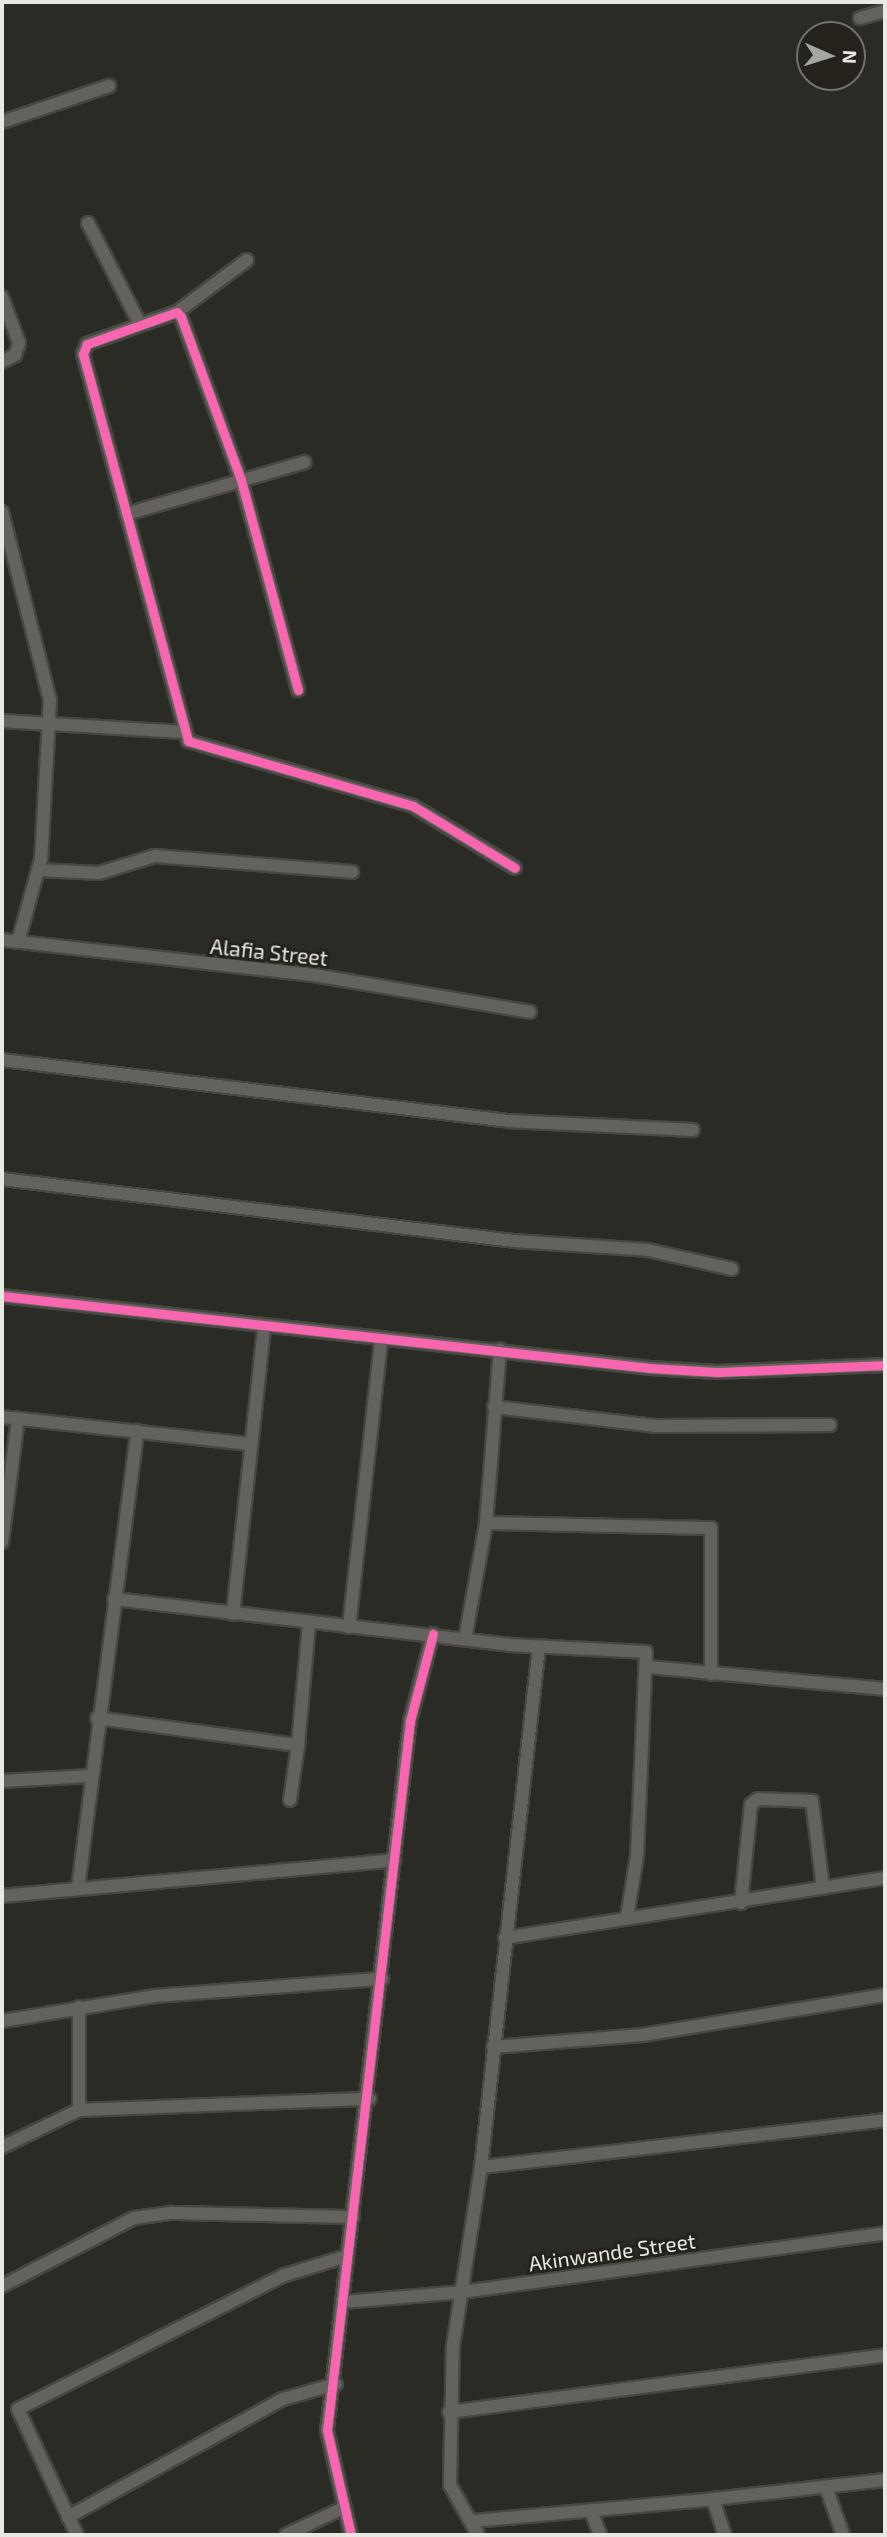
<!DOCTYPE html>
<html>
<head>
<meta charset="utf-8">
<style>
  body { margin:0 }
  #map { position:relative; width:887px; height:2537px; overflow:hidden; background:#2b2b26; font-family:"Exo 2",sans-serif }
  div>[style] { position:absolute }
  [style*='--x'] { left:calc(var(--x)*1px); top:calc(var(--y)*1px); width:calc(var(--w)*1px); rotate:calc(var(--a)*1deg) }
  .roads { filter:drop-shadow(2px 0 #474641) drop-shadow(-2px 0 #474641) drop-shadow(0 2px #474641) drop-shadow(0 -2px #474641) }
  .minor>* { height:12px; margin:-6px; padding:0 6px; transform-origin:6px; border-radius:6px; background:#63625f }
  .cycleway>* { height:9px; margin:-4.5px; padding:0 4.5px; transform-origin:4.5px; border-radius:4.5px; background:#f766af }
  span { translate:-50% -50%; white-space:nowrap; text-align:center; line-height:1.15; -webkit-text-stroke:6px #24221a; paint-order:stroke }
  .street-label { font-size:21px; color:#e9e8e2 }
  .frame { position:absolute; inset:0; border:4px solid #e9e8e2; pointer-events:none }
  .north { position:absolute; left:796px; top:21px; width:70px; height:70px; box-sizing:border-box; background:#24221a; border:2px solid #73716a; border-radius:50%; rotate:93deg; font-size:19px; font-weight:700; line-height:28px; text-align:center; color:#e9e8e2 }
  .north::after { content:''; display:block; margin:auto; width:24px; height:32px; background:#a6a6a0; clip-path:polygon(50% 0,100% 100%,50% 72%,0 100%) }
</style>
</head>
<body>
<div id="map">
  <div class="roads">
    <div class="minor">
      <i style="--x:860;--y:18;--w:26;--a:-16"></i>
      <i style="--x:2;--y:122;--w:113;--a:-18.6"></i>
      <i style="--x:88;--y:223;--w:114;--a:62.8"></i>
      <i style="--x:2;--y:297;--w:49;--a:69.7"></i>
      <i style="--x:19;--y:343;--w:13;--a:108"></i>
      <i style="--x:15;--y:355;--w:15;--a:152"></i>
      <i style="--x:177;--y:312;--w:87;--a:-36.6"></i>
      <i style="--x:2;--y:512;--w:194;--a:75.7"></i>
      <i style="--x:50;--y:700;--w:159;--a:93.2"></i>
      <i style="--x:41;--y:859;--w:86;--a:105.5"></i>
      <i style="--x:126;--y:514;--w:186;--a:-16.2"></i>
      <i style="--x:298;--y:690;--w:218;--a:-105.2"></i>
      <i style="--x:241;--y:480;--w:174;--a:-110.2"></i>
      <i style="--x:181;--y:317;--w:6;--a:-129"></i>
      <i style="--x:177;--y:312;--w:96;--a:160.4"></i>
      <i style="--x:87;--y:344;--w:11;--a:112"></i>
      <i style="--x:83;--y:354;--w:401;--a:74.8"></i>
      <i style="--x:188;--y:741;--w:234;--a:16.1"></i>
      <i style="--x:413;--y:806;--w:119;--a:31.3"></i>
      <i style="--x:2;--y:721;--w:179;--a:3.5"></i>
      <i style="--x:38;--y:870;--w:61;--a:2.8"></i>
      <i style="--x:99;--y:873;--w:59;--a:-16.9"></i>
      <i style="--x:155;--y:856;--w:198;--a:4.6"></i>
      <i style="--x:2;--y:940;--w:314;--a:6.4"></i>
      <i style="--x:314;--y:975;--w:219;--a:9.7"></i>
      <i style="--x:2;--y:1060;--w:511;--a:6.86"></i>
      <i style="--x:509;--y:1121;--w:184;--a:2.8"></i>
      <i style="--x:2;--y:1179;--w:516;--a:6.9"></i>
      <i style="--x:514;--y:1241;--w:134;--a:3.8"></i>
      <i style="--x:648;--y:1250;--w:86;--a:12.7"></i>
      <i style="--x:2;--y:1296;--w:652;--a:6.34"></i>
      <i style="--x:650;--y:1368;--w:67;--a:3.4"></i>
      <i style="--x:717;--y:1372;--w:168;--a:-2.4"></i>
      <i style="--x:494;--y:1407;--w:162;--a:6.7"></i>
      <i style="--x:655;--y:1426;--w:175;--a:-0.3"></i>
      <i style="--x:2;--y:1417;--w:248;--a:6.2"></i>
      <i style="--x:486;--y:1523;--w:225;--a:1.3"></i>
      <i style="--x:711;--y:1528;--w:146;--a:90"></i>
      <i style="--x:2;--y:1542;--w:124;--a:-82.6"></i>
      <i style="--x:114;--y:1599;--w:399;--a:6.6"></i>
      <i style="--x:510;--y:1645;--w:136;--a:2.9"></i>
      <i style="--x:646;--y:1652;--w:204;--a:92.5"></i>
      <i style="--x:637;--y:1856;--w:62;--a:99.3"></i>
      <i style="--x:233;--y:1614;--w:287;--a:-83.8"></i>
      <i style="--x:349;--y:1627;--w:288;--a:-83.6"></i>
      <i style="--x:465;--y:1639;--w:118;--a:-79.7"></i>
      <i style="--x:486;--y:1523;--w:174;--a:-85.4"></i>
      <i style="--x:649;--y:1667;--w:237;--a:5.3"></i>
      <i style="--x:97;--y:1718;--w:203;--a:7.7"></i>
      <i style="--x:298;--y:1745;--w:121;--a:-84.8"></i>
      <i style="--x:2;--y:1781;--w:86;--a:-3.3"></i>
      <i style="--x:290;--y:1800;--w:56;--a:-81.7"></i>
      <i style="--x:78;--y:1888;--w:461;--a:-82.6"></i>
      <i style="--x:2;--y:1896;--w:394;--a:-5.2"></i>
      <i style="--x:741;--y:1903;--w:99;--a:-84.2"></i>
      <i style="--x:751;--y:1805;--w:9;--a:-41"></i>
      <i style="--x:758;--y:1799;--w:54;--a:2.1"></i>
      <i style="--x:812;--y:1801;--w:88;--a:82.8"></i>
      <i style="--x:505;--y:1938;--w:385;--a:-9"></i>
      <i style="--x:2;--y:2021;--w:154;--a:-9.3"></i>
      <i style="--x:154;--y:1996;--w:229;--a:-4.3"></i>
      <i style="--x:493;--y:2047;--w:150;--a:-4.6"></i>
      <i style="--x:643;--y:2035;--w:245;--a:-9.4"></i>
      <i style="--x:79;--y:2110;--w:103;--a:-90"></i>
      <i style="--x:2;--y:2147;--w:85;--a:-25.7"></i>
      <i style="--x:79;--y:2110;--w:291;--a:-2.2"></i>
      <i style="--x:481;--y:2167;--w:407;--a:-6.6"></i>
      <i style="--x:2;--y:2286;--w:148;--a:-27.3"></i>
      <i style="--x:134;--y:2218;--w:37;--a:-8"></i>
      <i style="--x:171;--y:2213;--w:182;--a:1.3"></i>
      <i style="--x:344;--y:2302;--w:118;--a:-4.8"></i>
      <i style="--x:462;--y:2292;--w:427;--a:-7.9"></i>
      <i style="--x:449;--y:2412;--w:440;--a:-7.4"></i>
      <i style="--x:826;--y:2487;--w:51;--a:70.5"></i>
      <i style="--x:713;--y:2499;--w:173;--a:-6.3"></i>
      <i style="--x:591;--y:2511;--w:26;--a:69"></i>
      <i style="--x:68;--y:2517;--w:245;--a:-28.8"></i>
      <i style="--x:283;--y:2399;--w:55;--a:-15.8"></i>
      <i style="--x:473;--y:2521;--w:241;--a:-5.2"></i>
      <i style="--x:713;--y:2499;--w:38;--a:72"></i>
      <i style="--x:77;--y:2535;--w:139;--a:-115.1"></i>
      <i style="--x:18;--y:2409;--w:299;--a:-26.7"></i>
      <i style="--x:285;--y:2275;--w:65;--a:-17"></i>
      <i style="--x:286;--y:2535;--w:61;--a:-25.3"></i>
      <i style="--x:351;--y:2535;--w:108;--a:-102.9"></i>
      <i style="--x:327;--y:2430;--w:714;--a:-83.32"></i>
      <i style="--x:410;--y:1721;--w:90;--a:-75.2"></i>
      <i style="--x:478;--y:2535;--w:57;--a:-119.2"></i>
      <i style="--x:450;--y:2485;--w:139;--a:-88.8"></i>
      <i style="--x:453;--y:2346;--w:181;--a:-81.1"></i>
      <i style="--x:481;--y:2167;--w:523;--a:-83.64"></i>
    </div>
  </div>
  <div class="cycleway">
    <i style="--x:298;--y:690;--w:218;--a:-105.2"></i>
    <i style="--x:241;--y:480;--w:174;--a:-110.2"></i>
    <i style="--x:181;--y:317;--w:6;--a:-129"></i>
    <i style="--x:177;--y:312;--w:96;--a:160.4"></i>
    <i style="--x:87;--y:344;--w:11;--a:112"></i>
    <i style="--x:83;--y:354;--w:401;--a:74.8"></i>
    <i style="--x:188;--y:741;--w:234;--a:16.1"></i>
    <i style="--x:413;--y:806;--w:119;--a:31.3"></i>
    <i style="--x:2;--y:1296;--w:652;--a:6.34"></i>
    <i style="--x:650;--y:1368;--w:67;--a:3.4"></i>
    <i style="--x:717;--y:1372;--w:168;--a:-2.4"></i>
    <i style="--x:351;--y:2535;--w:108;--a:-102.9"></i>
    <i style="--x:327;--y:2430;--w:714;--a:-83.32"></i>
    <i style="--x:410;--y:1721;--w:90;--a:-75.2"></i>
  </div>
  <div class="street-label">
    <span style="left:269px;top:952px;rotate:6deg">Alafia Street</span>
    <span style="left:612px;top:2252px;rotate:-8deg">Akinwande Street</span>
  </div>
  <div class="frame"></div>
  <div class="north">N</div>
</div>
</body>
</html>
